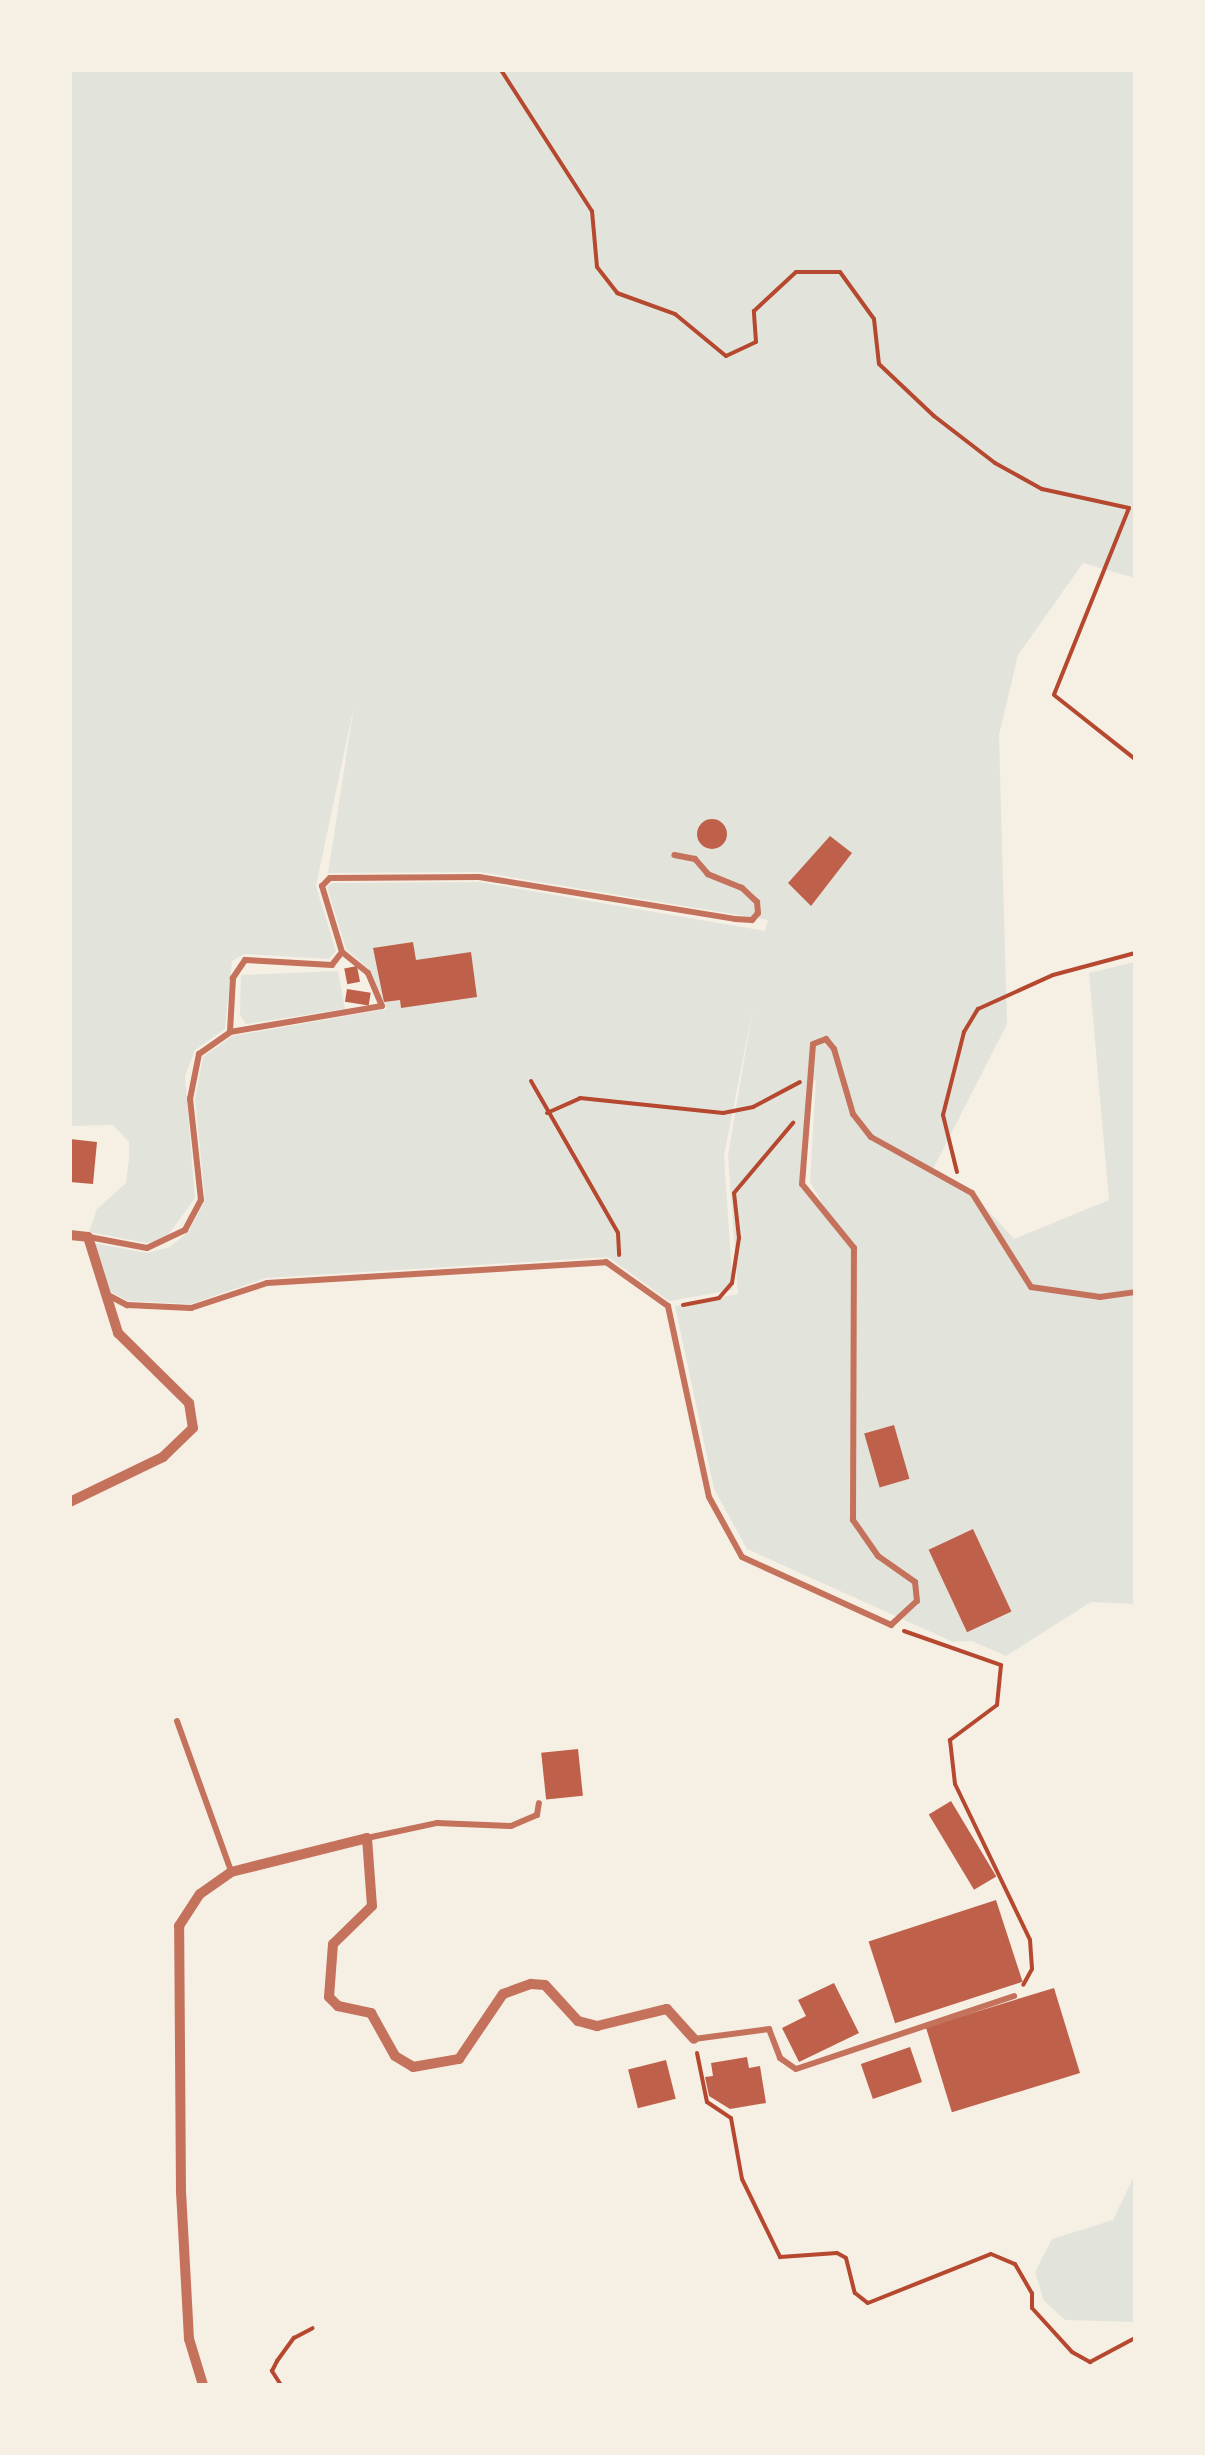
<!DOCTYPE html>
<html>
<head>
<meta charset="utf-8">
<style>
  body { margin:0 }
  #map { position:relative; width:1205px; height:2455px; overflow:hidden; background:#f6efe4; font-family:Spectral,serif }
  div>[style] { position:absolute }
  [style*='--x'] { left:calc(var(--x)*1px); top:calc(var(--y)*1px); width:calc(var(--w)*1px); rotate:calc(var(--a)*1deg) }
  .green>* { inset:0; background:#e2e4dc }
  .building>* { inset:0; background:#bf614a; transform-origin:0 0 }
  .round { border-radius:50% }
  .path>* { height:4px; margin:-2px; padding:0 2px; transform-origin:2px; border-radius:2px; background:#b5482f }
  .service>* { height:6px; margin:-3px; padding:0 3px; transform-origin:3px; border-radius:3px; background:#c5725c }
  .minor>* { height:10px; margin:-5px; padding:0 5px; transform-origin:5px; border-radius:5px; background:#c5725c }
  span { translate:-50% -50%; white-space:nowrap; text-align:center; line-height:1.15; -webkit-text-stroke:8px #f6efe4; paint-order:stroke }
  .frame { position:absolute; inset:0; border:72px solid #f6efe4; pointer-events:none }
</style>
</head>
<body>
<div id="map">
  <div class="green">
    <i style="clip-path:polygon(evenodd,70px 70px,1135px 70px,1135px 578px,1083px 563px,1018px 655px,999px 735px,1007px 1024px,932px 1171px,972px 1193px,1014px 1239px,1109px 1200px,1089px 973px,1135px 962px,1135px 1604px,1091px 1602px,1006px 1656px,972px 1641px,953px 1642px,747px 1549px,714px 1489px,675px 1306px,738px 1294px,728px 1156px,753px 1007px,724px 1156px,733px 1290px,669px 1301px,608px 1257px,266px 1278px,191px 1304px,128px 1301px,104px 1288px,93px 1243px,147px 1253px,170px 1247px,188px 1232px,205px 1201px,195px 1099px,203px 1057px,232px 1036px,387px 1009px,371px 971px,346px 949px,327px 887px,332px 883px,479px 882px,765px 931px,768px 920px,480px 872px,328px 873px,354px 706px,316px 886px,336px 951px,329px 959px,244px 954px,232px 961px,225px 1029px,195px 1050px,185px 1076px,195px 1198px,166px 1238px,147px 1243px,89px 1232px,97px 1209px,126px 1183px,129px 1159px,129px 1142px,113px 1125px,70px 1126px,70px 70px,816px 1079px,810px 1182px,828px 1213px,802px 1183px,809px 1089px,816px 1079px)"></i>
    <i style="clip-path:polygon(338px 971px,345px 1009px,246px 1024px,240px 1015px,241px 975px)"></i>
    <i style="clip-path:polygon(1135px 2174px,1135px 2322px,1065px 2320px,1044px 2301px,1035px 2272px,1052px 2239px,1113px 2220px)"></i>
  </div>
  <div class="building">
    <i class="round" style="left:697px;top:819px;width:30px;height:30px"></i>
    <i style="clip-path:polygon(830px 836px,852px 853px,811px 906px,788px 883px)"></i>
    <i style="clip-path:polygon(413px 942px,416px 960px,471px 952px,477px 997px,401px 1008px,400px 1000px,384px 1002px,373px 948px)"></i>
    <i style="left:357px;top:966px;width:16px;height:13px;rotate:79deg"></i>
    <i style="left:347px;top:989px;width:24px;height:13px;rotate:9deg"></i>
    <i style="clip-path:polygon(70px 1139px,97px 1142px,93px 1184px,70px 1182px)"></i>
    <i style="left:894px;top:1425px;width:56px;height:31px;rotate:74deg"></i>
    <i style="left:973px;top:1529px;width:91px;height:49px;rotate:65deg"></i>
    <i style="left:578px;top:1749px;width:47px;height:37px;rotate:84deg"></i>
    <i style="left:951px;top:1801px;width:88px;height:26px;rotate:59deg"></i>
    <i style="left:996px;top:1900px;width:86px;height:134px;rotate:72deg"></i>
    <i style="clip-path:polygon(834px 1983px,859px 2033px,799px 2062px,782px 2028px,806px 2016px,798px 2000px)"></i>
    <i style="left:1054px;top:1988px;width:89px;height:134px;rotate:73deg"></i>
    <i style="left:910px;top:2047px;width:37px;height:52px;rotate:71deg"></i>
    <i style="clip-path:polygon(747px 2057px,749px 2068px,760px 2066px,766px 2103px,730px 2109px,709px 2096px,705px 2077px,713px 2076px,711px 2063px)"></i>
    <i style="left:666px;top:2060px;width:40px;height:39px;rotate:76deg"></i>
  </div>
  <div class="path">
    <i style="--x:501;--y:70;--w:168;--a:57.2"></i>
    <i style="--x:592;--y:211;--w:56;--a:84.9"></i>
    <i style="--x:597;--y:267;--w:33;--a:52"></i>
    <i style="--x:617;--y:293;--w:62;--a:19.9"></i>
    <i style="--x:675;--y:314;--w:66;--a:39.5"></i>
    <i style="--x:726;--y:356;--w:33;--a:-25"></i>
    <i style="--x:756;--y:342;--w:31;--a:-94"></i>
    <i style="--x:754;--y:311;--w:57;--a:-42.9"></i>
    <i style="--x:796;--y:272;--w:44;--a:0"></i>
    <i style="--x:840;--y:272;--w:58;--a:54.1"></i>
    <i style="--x:874;--y:319;--w:45;--a:83.7"></i>
    <i style="--x:879;--y:364;--w:76;--a:43.4"></i>
    <i style="--x:934;--y:416;--w:77;--a:37.6"></i>
    <i style="--x:995;--y:463;--w:54;--a:29"></i>
    <i style="--x:1042;--y:489;--w:89;--a:12.3"></i>
    <i style="--x:1129;--y:508;--w:201;--a:111.9"></i>
    <i style="--x:1054;--y:695;--w:103;--a:38.3"></i>
    <i style="--x:531;--y:1081;--w:175;--a:60.2"></i>
    <i style="--x:618;--y:1233;--w:22;--a:87"></i>
    <i style="--x:547;--y:1113;--w:36;--a:-24"></i>
    <i style="--x:580;--y:1098;--w:144;--a:6"></i>
    <i style="--x:723;--y:1113;--w:31;--a:-11"></i>
    <i style="--x:753;--y:1107;--w:53;--a:-28"></i>
    <i style="--x:957;--y:1172;--w:59;--a:-103.8"></i>
    <i style="--x:943;--y:1115;--w:86;--a:-75.8"></i>
    <i style="--x:964;--y:1032;--w:27;--a:-59"></i>
    <i style="--x:978;--y:1009;--w:82;--a:-24.4"></i>
    <i style="--x:1053;--y:975;--w:85;--a:-15"></i>
    <i style="--x:683;--y:1305;--w:37;--a:-11"></i>
    <i style="--x:719;--y:1298;--w:20;--a:-49"></i>
    <i style="--x:732;--y:1283;--w:46;--a:-81.2"></i>
    <i style="--x:739;--y:1238;--w:45;--a:-96.3"></i>
    <i style="--x:734;--y:1193;--w:92;--a:-49.9"></i>
    <i style="--x:904;--y:1631;--w:103;--a:19.3"></i>
    <i style="--x:1001;--y:1665;--w:40;--a:95.7"></i>
    <i style="--x:997;--y:1705;--w:59;--a:143.3"></i>
    <i style="--x:950;--y:1740;--w:44;--a:83.5"></i>
    <i style="--x:955;--y:1784;--w:173;--a:64.3"></i>
    <i style="--x:1030;--y:1940;--w:29;--a:86"></i>
    <i style="--x:1032;--y:1969;--w:18;--a:119"></i>
    <i style="--x:697;--y:2053;--w:50;--a:78.5"></i>
    <i style="--x:707;--y:2102;--w:29;--a:34"></i>
    <i style="--x:731;--y:2118;--w:62;--a:79.8"></i>
    <i style="--x:742;--y:2179;--w:87;--a:64"></i>
    <i style="--x:780;--y:2257;--w:57;--a:-4"></i>
    <i style="--x:837;--y:2253;--w:10;--a:29"></i>
    <i style="--x:846;--y:2258;--w:36;--a:76"></i>
    <i style="--x:855;--y:2293;--w:16;--a:38"></i>
    <i style="--x:868;--y:2303;--w:132;--a:-21.7"></i>
    <i style="--x:991;--y:2254;--w:26;--a:23"></i>
    <i style="--x:1015;--y:2264;--w:34;--a:60"></i>
    <i style="--x:1032;--y:2293;--w:15;--a:90"></i>
    <i style="--x:1032;--y:2308;--w:59;--a:47.7"></i>
    <i style="--x:1072;--y:2352;--w:21;--a:29"></i>
    <i style="--x:1090;--y:2362;--w:51;--a:-28.1"></i>
    <i style="--x:281;--y:2385;--w:17;--a:-123"></i>
    <i style="--x:272;--y:2371;--w:11;--a:-63"></i>
    <i style="--x:277;--y:2361;--w:29;--a:-54"></i>
    <i style="--x:294;--y:2338;--w:21;--a:-28"></i>
  </div>
  <div class="service">
    <i style="--x:342;--y:952;--w:69;--a:-106.9"></i>
    <i style="--x:322;--y:886;--w:11;--a:-45"></i>
    <i style="--x:330;--y:878;--w:149;--a:-0.4"></i>
    <i style="--x:479;--y:877;--w:259;--a:9.3"></i>
    <i style="--x:735;--y:919;--w:17;--a:3"></i>
    <i style="--x:752;--y:920;--w:9;--a:-49"></i>
    <i style="--x:758;--y:913;--w:11;--a:-95"></i>
    <i style="--x:757;--y:902;--w:21;--a:-137"></i>
    <i style="--x:742;--y:888;--w:37;--a:-158"></i>
    <i style="--x:708;--y:874;--w:20;--a:-131"></i>
    <i style="--x:695;--y:859;--w:21;--a:-169"></i>
    <i style="--x:89;--y:1237;--w:59;--a:10.7"></i>
    <i style="--x:147;--y:1248;--w:42;--a:-25.3"></i>
    <i style="--x:185;--y:1230;--w:34;--a:-62"></i>
    <i style="--x:201;--y:1200;--w:102;--a:-96.2"></i>
    <i style="--x:190;--y:1099;--w:46;--a:-78.7"></i>
    <i style="--x:199;--y:1054;--w:38;--a:-35"></i>
    <i style="--x:230;--y:1032;--w:154;--a:-9.7"></i>
    <i style="--x:382;--y:1006;--w:36;--a:-113"></i>
    <i style="--x:368;--y:973;--w:33;--a:-141"></i>
    <i style="--x:342;--y:952;--w:16;--a:128"></i>
    <i style="--x:332;--y:965;--w:87;--a:-176.7"></i>
    <i style="--x:245;--y:960;--w:22;--a:124"></i>
    <i style="--x:233;--y:978;--w:54;--a:93.2"></i>
    <i style="--x:106;--y:1294;--w:24;--a:28"></i>
    <i style="--x:127;--y:1305;--w:64;--a:2.7"></i>
    <i style="--x:191;--y:1308;--w:80;--a:-18.2"></i>
    <i style="--x:267;--y:1283;--w:340;--a:-3.5"></i>
    <i style="--x:606;--y:1262;--w:76;--a:35.4"></i>
    <i style="--x:668;--y:1306;--w:195;--a:77.9"></i>
    <i style="--x:709;--y:1497;--w:68;--a:61.2"></i>
    <i style="--x:742;--y:1557;--w:164;--a:24.5"></i>
    <i style="--x:891;--y:1625;--w:35;--a:-43"></i>
    <i style="--x:917;--y:1601;--w:19;--a:-96"></i>
    <i style="--x:915;--y:1582;--w:45;--a:-144.9"></i>
    <i style="--x:878;--y:1556;--w:44;--a:-124.8"></i>
    <i style="--x:853;--y:1520;--w:272;--a:-89.8"></i>
    <i style="--x:854;--y:1248;--w:82;--a:-129.1"></i>
    <i style="--x:802;--y:1184;--w:140;--a:-85.5"></i>
    <i style="--x:813;--y:1044;--w:14;--a:-21"></i>
    <i style="--x:826;--y:1039;--w:13;--a:51"></i>
    <i style="--x:834;--y:1049;--w:68;--a:73.7"></i>
    <i style="--x:853;--y:1114;--w:29;--a:52"></i>
    <i style="--x:871;--y:1137;--w:115;--a:29"></i>
    <i style="--x:972;--y:1193;--w:111;--a:57.9"></i>
    <i style="--x:1031;--y:1287;--w:70;--a:8.2"></i>
    <i style="--x:1100;--y:1297;--w:35;--a:-8"></i>
    <i style="--x:177;--y:1721;--w:159;--a:70.2"></i>
    <i style="--x:367;--y:1838;--w:72;--a:-12.1"></i>
    <i style="--x:437;--y:1823;--w:74;--a:2.3"></i>
    <i style="--x:511;--y:1826;--w:28;--a:-23"></i>
    <i style="--x:537;--y:1815;--w:12;--a:-81"></i>
    <i style="--x:694;--y:2039;--w:76;--a:-7.6"></i>
    <i style="--x:769;--y:2029;--w:31;--a:69"></i>
    <i style="--x:780;--y:2058;--w:19;--a:35"></i>
    <i style="--x:796;--y:2069;--w:230;--a:-18.5"></i>
  </div>
  <div class="minor">
    <i style="--x:70;--y:1235;--w:18;--a:6"></i>
    <i style="--x:88;--y:1237;--w:101;--a:72.6"></i>
    <i style="--x:118;--y:1333;--w:100;--a:44.6"></i>
    <i style="--x:189;--y:1403;--w:25;--a:81"></i>
    <i style="--x:193;--y:1428;--w:42;--a:136"></i>
    <i style="--x:163;--y:1457;--w:103;--a:154.2"></i>
    <i style="--x:203;--y:2385;--w:48;--a:-106.9"></i>
    <i style="--x:189;--y:2339;--w:146;--a:-93.1"></i>
    <i style="--x:181;--y:2193;--w:267;--a:-90.4"></i>
    <i style="--x:179;--y:1926;--w:38;--a:-57"></i>
    <i style="--x:200;--y:1894;--w:38;--a:-35"></i>
    <i style="--x:231;--y:1872;--w:140;--a:-14"></i>
    <i style="--x:367;--y:1838;--w:68;--a:85.8"></i>
    <i style="--x:372;--y:1906;--w:54;--a:135.7"></i>
    <i style="--x:333;--y:1944;--w:53;--a:94.3"></i>
    <i style="--x:329;--y:1997;--w:13;--a:45"></i>
    <i style="--x:338;--y:2006;--w:34;--a:12"></i>
    <i style="--x:371;--y:2013;--w:49;--a:60.8"></i>
    <i style="--x:395;--y:2056;--w:21;--a:31"></i>
    <i style="--x:413;--y:2067;--w:47;--a:-9.9"></i>
    <i style="--x:459;--y:2059;--w:78;--a:-55.9"></i>
    <i style="--x:503;--y:1994;--w:30;--a:-20"></i>
    <i style="--x:531;--y:1984;--w:14;--a:4"></i>
    <i style="--x:545;--y:1985;--w:49;--a:47.5"></i>
    <i style="--x:578;--y:2021;--w:20;--a:15"></i>
    <i style="--x:597;--y:2026;--w:72;--a:-13.7"></i>
    <i style="--x:667;--y:2009;--w:40;--a:48"></i>
  </div>
  <div class="frame"></div>
</div>
</body>
</html>
